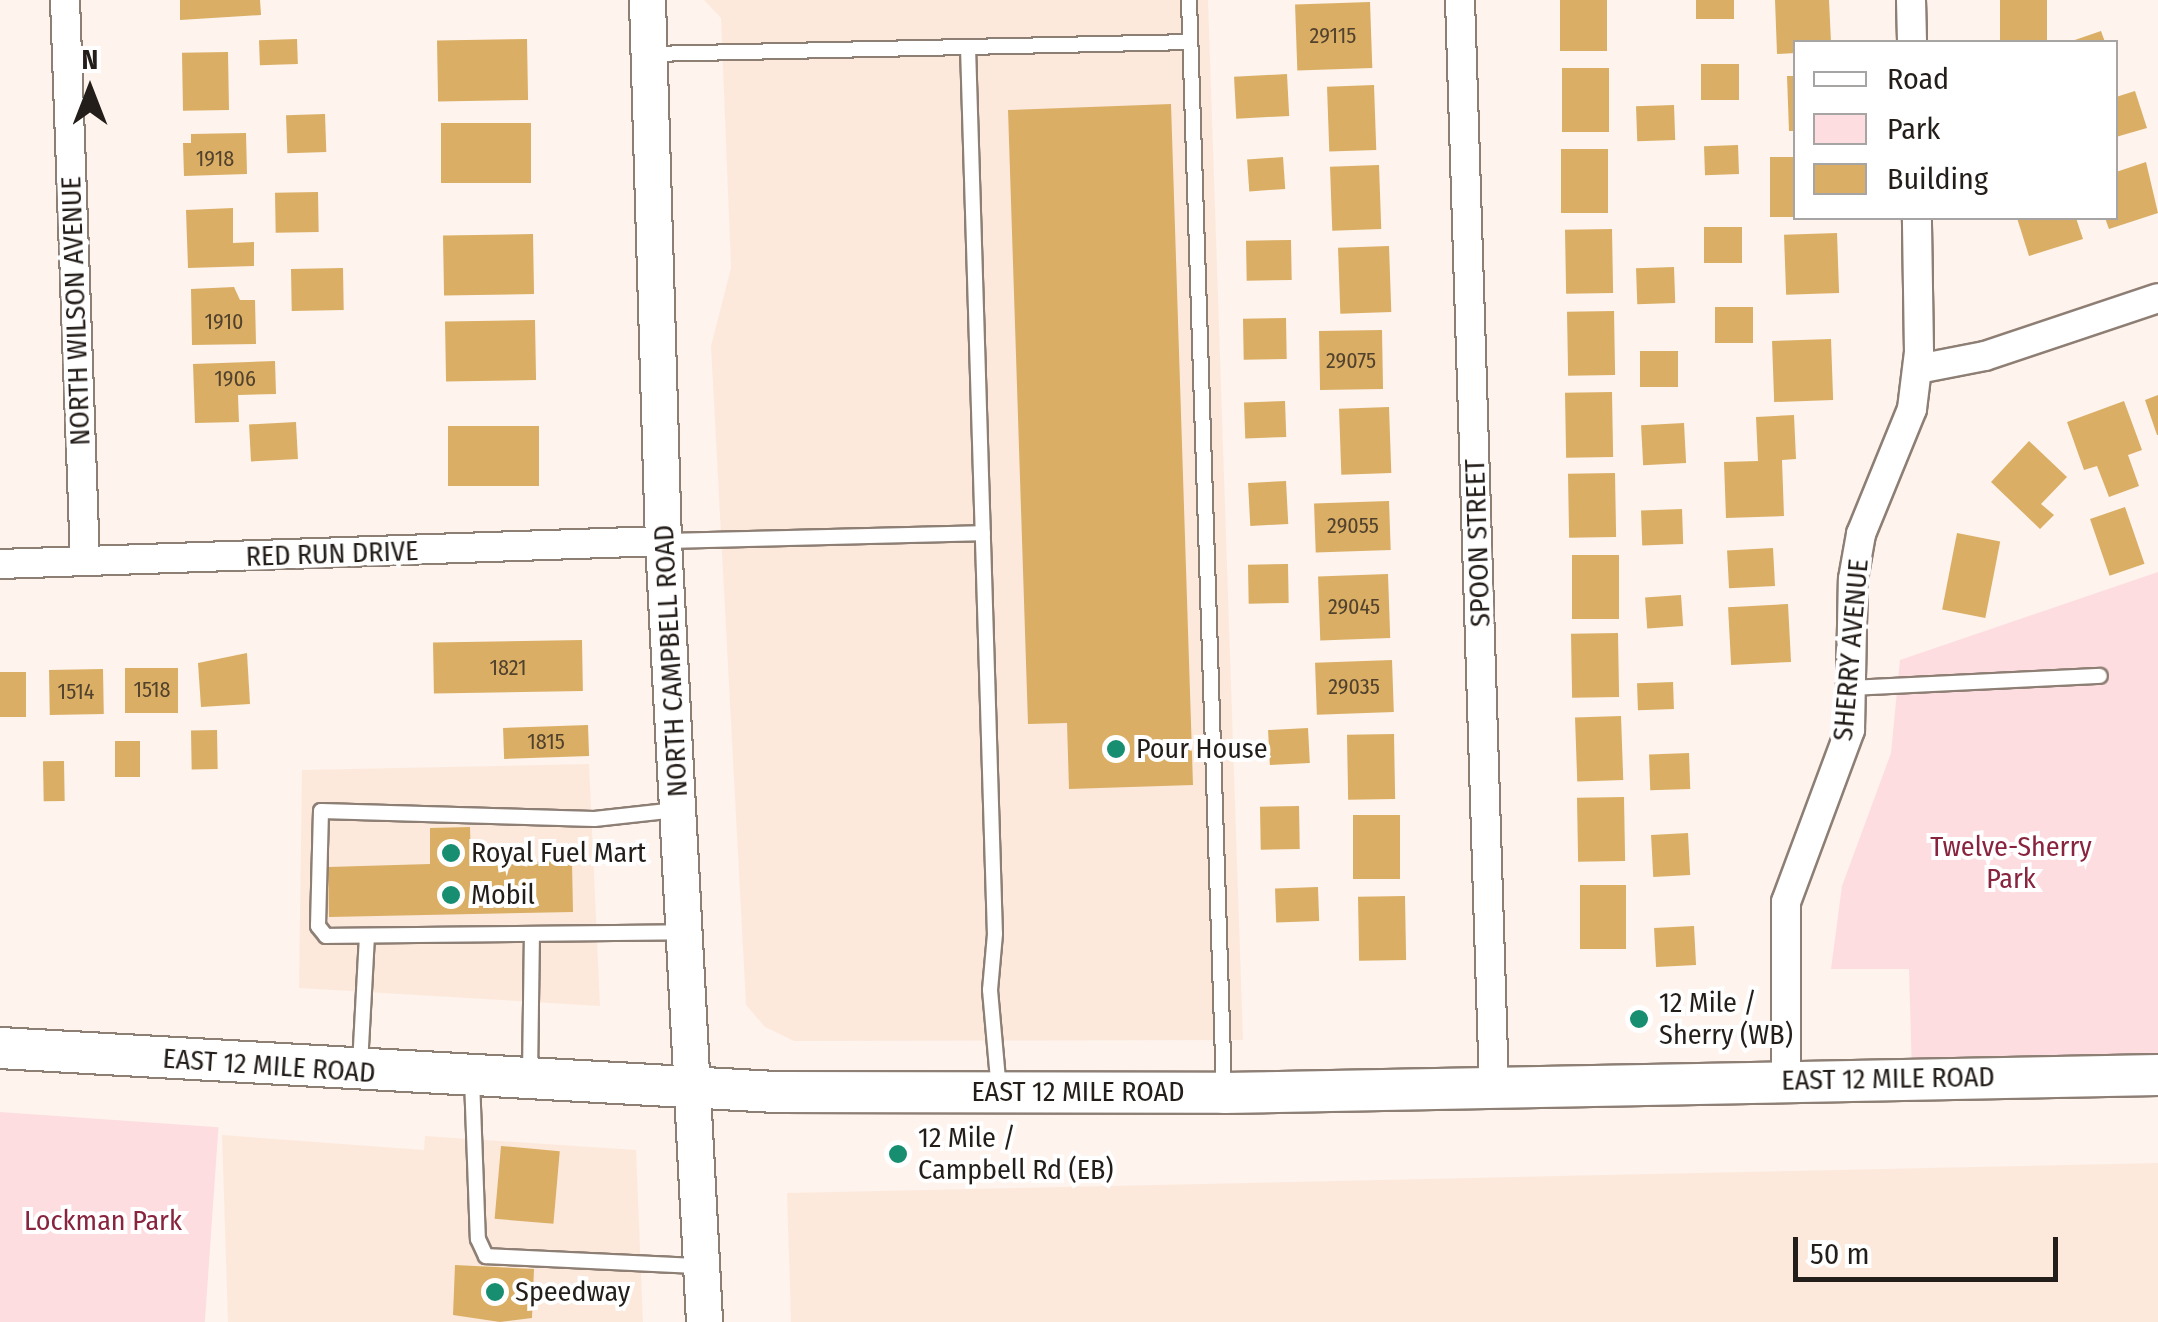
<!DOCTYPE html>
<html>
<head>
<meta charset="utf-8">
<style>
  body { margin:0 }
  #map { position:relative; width:2158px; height:1322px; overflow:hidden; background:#fef3ed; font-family:"Fira Sans Condensed",sans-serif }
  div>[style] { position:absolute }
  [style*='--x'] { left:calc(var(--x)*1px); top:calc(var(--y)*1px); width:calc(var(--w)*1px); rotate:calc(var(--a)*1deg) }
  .built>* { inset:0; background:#fce9dc }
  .green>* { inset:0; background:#fedde1; transform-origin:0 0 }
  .building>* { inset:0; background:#daaf65; transform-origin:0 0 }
  .roads { filter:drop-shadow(2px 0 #8e7f75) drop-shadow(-2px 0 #8e7f75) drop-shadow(0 2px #8e7f75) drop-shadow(0 -2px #8e7f75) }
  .service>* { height:14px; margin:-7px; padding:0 7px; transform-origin:7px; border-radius:7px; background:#fff }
  .minor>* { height:28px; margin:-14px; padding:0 14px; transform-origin:14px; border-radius:14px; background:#fff }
  .tertiary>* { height:35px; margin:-17.5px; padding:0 17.5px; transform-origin:17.5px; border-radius:17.5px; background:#fff }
  .secondary>* { height:40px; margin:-20px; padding:0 20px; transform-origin:20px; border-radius:20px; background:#fff }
  .dots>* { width:28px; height:28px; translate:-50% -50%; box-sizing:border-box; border:5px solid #fff; border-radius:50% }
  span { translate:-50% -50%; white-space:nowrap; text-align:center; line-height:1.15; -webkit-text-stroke:8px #fff; paint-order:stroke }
  .number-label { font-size:22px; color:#52422d }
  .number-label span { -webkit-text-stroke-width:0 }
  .street-label { font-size:28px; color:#241e1a }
  .poi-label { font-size:28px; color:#241e1a }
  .left { translate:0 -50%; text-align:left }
  .park-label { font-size:28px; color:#88243d }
  .legend { position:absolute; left:1793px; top:40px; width:325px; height:180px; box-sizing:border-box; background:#fff; border:2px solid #a7a5a3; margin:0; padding:12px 18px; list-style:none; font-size:30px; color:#241e1a }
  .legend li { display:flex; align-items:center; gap:20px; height:50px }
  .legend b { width:50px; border:2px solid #a7a5a3 }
  .north { position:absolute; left:40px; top:40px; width:100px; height:100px; -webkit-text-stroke:8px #fff; paint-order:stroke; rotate:0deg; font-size:28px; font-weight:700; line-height:40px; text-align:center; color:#241e1a }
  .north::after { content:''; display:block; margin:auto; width:35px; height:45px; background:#241e1a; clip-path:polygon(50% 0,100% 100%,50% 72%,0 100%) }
  .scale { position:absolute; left:1793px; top:1237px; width:265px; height:45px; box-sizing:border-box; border:5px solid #241e1a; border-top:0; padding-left:12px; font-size:30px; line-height:35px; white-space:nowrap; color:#241e1a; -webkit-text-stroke:8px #fff; paint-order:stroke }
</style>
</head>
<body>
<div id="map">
  <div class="built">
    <i style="clip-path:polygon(704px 0,1208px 0,1243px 1040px,794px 1041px,765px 1027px,746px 1005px,711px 346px,731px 268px,721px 18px)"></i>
    <i style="clip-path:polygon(589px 764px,600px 1006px,299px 988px,302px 770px)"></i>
    <i style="clip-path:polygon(222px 1135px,424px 1150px,425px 1136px,636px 1150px,643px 1322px,228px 1322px)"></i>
    <i style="clip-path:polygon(2158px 1163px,2158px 1322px,791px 1322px,787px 1193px)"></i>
  </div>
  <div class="green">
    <i style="clip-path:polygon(2158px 572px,2158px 1069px,1912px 1074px,1909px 969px,1831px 969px,1842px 886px,1891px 753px,1900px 660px)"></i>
    <i style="left:0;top:1112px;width:219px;height:210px;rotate:4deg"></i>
  </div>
  <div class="building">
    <i style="clip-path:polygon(180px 0,260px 0,261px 15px,180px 20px)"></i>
    <i style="left:1560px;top:0;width:47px;height:51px"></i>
    <i style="left:1696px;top:0;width:38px;height:19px"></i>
    <i style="clip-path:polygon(1775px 0,1829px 0,1831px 42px,1796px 42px,1796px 53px,1777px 54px)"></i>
    <i style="left:2000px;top:0;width:47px;height:42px"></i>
    <i style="left:1370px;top:2px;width:66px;height:75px;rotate:88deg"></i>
    <i style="clip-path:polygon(2101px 31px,2105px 42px,2069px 42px)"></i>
    <i style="left:297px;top:39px;width:25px;height:38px;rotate:88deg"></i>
    <i style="left:527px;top:39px;width:61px;height:90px;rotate:89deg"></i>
    <i style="left:228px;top:52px;width:58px;height:46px;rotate:89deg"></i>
    <i style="left:1739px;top:64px;width:36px;height:38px;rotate:90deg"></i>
    <i style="left:1562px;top:68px;width:47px;height:64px"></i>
    <i style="left:1287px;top:74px;width:42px;height:53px;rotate:87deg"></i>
    <i style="clip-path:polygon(1787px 76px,1796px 76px,1796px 131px,1789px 131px)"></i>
    <i style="left:1374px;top:85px;width:65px;height:47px;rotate:88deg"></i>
    <i style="clip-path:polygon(2135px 91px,2147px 128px,2116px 137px,2116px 97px)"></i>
    <i style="clip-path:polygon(1171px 104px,1193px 785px,1069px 789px,1067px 723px,1028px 724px,1008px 110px)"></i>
    <i style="left:1674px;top:105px;width:35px;height:38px;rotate:88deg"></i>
    <i style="left:325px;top:114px;width:38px;height:39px;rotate:88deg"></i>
    <i style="left:531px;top:123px;width:60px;height:90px;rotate:90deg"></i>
    <i style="clip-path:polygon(246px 133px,247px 174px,184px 176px,183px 143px,191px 143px,191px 134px)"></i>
    <i style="left:1738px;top:145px;width:29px;height:34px;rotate:88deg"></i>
    <i style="left:1561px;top:149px;width:47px;height:64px"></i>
    <i style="left:1283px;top:157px;width:32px;height:36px;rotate:86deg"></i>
    <i style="left:1796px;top:157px;width:60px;height:26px;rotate:90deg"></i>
    <i style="clip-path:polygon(2146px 162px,2158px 213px,2109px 229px,2105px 218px,2116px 218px,2116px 172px)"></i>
    <i style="left:1379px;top:165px;width:64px;height:49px;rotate:88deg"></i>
    <i style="left:318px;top:192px;width:40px;height:43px;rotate:89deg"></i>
    <i style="clip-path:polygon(233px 208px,233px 243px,254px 242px,254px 266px,188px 268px,186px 210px)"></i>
    <i style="clip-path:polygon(2017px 218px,2076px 218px,2083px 239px,2029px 256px)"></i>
    <i style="left:1704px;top:227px;width:38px;height:36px"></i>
    <i style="left:1612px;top:229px;width:64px;height:47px;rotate:89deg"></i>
    <i style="left:1837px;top:233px;width:60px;height:53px;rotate:88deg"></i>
    <i style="left:533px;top:234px;width:60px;height:90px;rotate:89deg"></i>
    <i style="left:1291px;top:240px;width:40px;height:45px;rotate:89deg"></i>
    <i style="left:1389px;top:246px;width:66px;height:51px;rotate:88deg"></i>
    <i style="left:1674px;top:267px;width:36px;height:38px;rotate:88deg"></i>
    <i style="left:343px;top:268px;width:42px;height:52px;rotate:89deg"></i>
    <i style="clip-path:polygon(234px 287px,240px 300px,255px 300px,256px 344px,192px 345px,191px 289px)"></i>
    <i style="left:1715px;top:307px;width:38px;height:36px"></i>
    <i style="left:1614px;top:311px;width:64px;height:47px;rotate:89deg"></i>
    <i style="left:1286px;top:318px;width:41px;height:43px;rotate:89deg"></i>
    <i style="left:535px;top:320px;width:60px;height:90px;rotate:89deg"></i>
    <i style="left:1382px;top:330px;width:59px;height:63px;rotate:89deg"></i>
    <i style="left:1831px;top:339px;width:61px;height:59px;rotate:88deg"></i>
    <i style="left:1640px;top:351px;width:38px;height:36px"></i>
    <i style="clip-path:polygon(275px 361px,276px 394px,238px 395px,239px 422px,195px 423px,193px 364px)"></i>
    <i style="left:1612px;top:392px;width:65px;height:47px;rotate:89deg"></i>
    <i style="clip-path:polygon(2158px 395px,2158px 435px,2157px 435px,2145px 400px)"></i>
    <i style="left:1285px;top:401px;width:36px;height:41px;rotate:88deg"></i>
    <i style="clip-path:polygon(2124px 401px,2142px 450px,2128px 455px,2139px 486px,2109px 497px,2097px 466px,2084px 470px,2067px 422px)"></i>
    <i style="left:1389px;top:407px;width:66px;height:50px;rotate:88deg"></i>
    <i style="clip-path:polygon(1794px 415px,1796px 459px,1782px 460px,1784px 516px,1726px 518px,1724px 462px,1758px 461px,1756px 417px)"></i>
    <i style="left:296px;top:422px;width:37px;height:47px;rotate:87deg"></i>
    <i style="left:1684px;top:423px;width:40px;height:43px;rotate:87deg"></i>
    <i style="left:539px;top:426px;width:60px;height:91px;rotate:90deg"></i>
    <i style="clip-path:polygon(2029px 441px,2067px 477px,2041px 504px,2054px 515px,2040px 529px,1991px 482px)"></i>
    <i style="left:1615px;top:473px;width:64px;height:47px;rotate:89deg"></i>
    <i style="left:1286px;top:481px;width:43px;height:38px;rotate:87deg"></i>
    <i style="left:1389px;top:501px;width:49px;height:75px;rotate:88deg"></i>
    <i style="left:2125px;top:507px;width:60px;height:37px;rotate:71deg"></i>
    <i style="left:1682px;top:509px;width:35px;height:41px;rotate:88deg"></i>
    <i style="left:1957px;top:533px;width:44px;height:78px;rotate:11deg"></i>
    <i style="left:1773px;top:548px;width:38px;height:46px;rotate:87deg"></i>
    <i style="left:1572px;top:555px;width:47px;height:64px"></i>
    <i style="left:1288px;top:564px;width:39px;height:40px;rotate:89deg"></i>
    <i style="left:1388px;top:574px;width:64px;height:70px;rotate:88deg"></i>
    <i style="left:1681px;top:595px;width:31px;height:36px;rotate:86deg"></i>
    <i style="left:1788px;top:604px;width:58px;height:60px;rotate:87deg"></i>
    <i style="left:1618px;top:633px;width:64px;height:47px;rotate:89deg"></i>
    <i style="left:582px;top:640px;width:51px;height:149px;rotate:89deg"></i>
    <i style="clip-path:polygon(247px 653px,250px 704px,201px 707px,198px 663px)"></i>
    <i style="left:1392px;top:660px;width:52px;height:77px;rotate:88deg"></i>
    <i style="left:125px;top:668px;width:53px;height:45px"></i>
    <i style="left:103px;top:669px;width:45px;height:54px;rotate:89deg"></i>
    <i style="left:0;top:672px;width:26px;height:45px"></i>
    <i style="left:1673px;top:682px;width:27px;height:36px;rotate:88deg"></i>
    <i style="left:1621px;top:716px;width:64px;height:46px;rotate:88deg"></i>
    <i style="left:588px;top:725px;width:31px;height:85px;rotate:88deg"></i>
    <i style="left:1308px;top:728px;width:35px;height:40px;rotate:87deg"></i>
    <i style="left:217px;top:730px;width:39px;height:26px;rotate:89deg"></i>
    <i style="left:1394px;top:734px;width:65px;height:47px;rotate:89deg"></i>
    <i style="left:115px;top:741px;width:25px;height:36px"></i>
    <i style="left:1689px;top:753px;width:36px;height:40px;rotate:88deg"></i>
    <i style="left:64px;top:761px;width:40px;height:21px;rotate:89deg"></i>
    <i style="left:1624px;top:797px;width:64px;height:47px;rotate:89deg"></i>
    <i style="left:1299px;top:806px;width:43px;height:39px;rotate:89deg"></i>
    <i style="left:1353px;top:815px;width:47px;height:64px"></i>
    <i style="clip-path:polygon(470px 827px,471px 863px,572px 861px,573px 912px,329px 917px,328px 867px,430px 864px,430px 828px)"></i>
    <i style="left:1688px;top:833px;width:42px;height:37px;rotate:87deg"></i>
    <i style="left:1580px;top:885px;width:46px;height:64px"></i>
    <i style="left:1318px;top:887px;width:34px;height:43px;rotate:88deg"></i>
    <i style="left:1405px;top:896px;width:64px;height:47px;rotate:89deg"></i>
    <i style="left:1694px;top:926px;width:39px;height:40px;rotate:87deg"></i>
    <i style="left:501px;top:1146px;width:59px;height:73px;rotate:5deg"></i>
    <i style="clip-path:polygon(455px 1265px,534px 1269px,532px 1318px,500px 1322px,453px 1315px)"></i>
  </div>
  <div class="roads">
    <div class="service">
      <i style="--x:1189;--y:0;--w:1089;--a:88.16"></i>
      <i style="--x:968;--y:47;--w:887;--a:88.26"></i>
      <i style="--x:995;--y:934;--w:56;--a:95.1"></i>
      <i style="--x:990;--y:990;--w:101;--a:84.9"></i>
      <i style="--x:650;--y:54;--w:540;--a:-1.27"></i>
      <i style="--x:664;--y:541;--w:319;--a:-1.4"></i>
      <i style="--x:1852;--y:688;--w:248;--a:-2.8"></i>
      <i style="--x:676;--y:810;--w:82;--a:173.7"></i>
      <i style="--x:594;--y:819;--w:273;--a:-178.3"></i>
      <i style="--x:321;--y:811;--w:115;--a:91.5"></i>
      <i style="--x:318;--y:926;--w:13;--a:51"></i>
      <i style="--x:326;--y:936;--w:355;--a:-0.6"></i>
      <i style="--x:360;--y:1065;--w:129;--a:-86.9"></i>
      <i style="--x:530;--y:1075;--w:141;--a:-89.2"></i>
      <i style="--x:472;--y:1079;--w:160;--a:87.9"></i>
      <i style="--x:478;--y:1239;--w:19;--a:65"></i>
      <i style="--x:486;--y:1256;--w:214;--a:2.7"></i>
    </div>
    <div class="minor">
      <i style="--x:65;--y:0;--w:561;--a:87.96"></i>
      <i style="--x:1460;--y:0;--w:1088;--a:88.21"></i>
      <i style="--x:1911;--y:0;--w:42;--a:88.6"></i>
      <i style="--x:1918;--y:369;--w:68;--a:-11"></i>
      <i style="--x:1985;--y:356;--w:182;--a:-18.5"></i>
      <i style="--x:0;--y:564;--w:663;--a:-1.99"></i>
      <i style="--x:1786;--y:1081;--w:179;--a:-90"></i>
      <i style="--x:1786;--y:902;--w:184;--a:-69.6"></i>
      <i style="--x:1850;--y:730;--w:151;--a:-88.9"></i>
      <i style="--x:1853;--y:579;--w:46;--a:-79.9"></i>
      <i style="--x:1861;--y:534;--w:135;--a:-67.8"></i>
      <i style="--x:1912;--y:409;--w:57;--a:-83"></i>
      <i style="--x:1919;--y:352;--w:134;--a:-90.9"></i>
    </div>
    <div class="tertiary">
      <i style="--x:647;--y:0;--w:541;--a:88.31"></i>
      <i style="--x:663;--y:541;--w:782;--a:86.99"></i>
    </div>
    <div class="secondary">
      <i style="--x:0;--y:1048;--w:777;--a:3.25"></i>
      <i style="--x:776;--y:1092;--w:448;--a:0.1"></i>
      <i style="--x:1224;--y:1093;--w:934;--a:-1.1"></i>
    </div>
  </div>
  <div class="dots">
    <i style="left:1116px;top:749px;background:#188e71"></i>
    <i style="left:451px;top:853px;background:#188e71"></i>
    <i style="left:451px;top:895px;background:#188e71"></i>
    <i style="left:1639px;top:1019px;background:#188e71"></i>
    <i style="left:898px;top:1154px;background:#188e71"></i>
    <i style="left:495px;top:1292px;background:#188e71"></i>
  </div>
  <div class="number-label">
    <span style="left:1333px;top:36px">29115</span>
    <span style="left:215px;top:159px">1918</span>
    <span style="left:224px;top:322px">1910</span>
    <span style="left:1351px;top:361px">29075</span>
    <span style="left:235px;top:379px">1906</span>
    <span style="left:1353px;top:526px">29055</span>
    <span style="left:1354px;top:607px">29045</span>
    <span style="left:508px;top:668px">1821</span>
    <span style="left:1354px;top:687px">29035</span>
    <span style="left:152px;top:690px">1518</span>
    <span style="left:76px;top:692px">1514</span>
    <span style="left:546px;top:742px">1815</span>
  </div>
  <div class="street-label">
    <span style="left:76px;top:311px;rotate:-92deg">NORTH WILSON AVENUE</span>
    <span style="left:1478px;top:543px;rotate:-92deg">SPOON STREET</span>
    <span style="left:332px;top:554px;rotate:-2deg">RED RUN DRIVE</span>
    <span style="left:1851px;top:650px;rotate:-85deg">SHERRY AVENUE</span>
    <span style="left:671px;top:661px;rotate:-93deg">NORTH CAMPBELL ROAD</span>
    <span style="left:269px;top:1066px;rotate:4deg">EAST 12 MILE ROAD</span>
    <span style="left:1888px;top:1079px;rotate:-1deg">EAST 12 MILE ROAD</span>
    <span style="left:1078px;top:1092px">EAST 12 MILE ROAD</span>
  </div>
  <div class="poi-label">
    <span class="left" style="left:1136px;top:749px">Pour House</span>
    <span class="left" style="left:471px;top:853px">Royal Fuel Mart</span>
    <span class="left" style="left:471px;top:895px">Mobil</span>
    <span class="left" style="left:1659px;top:1019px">12 Mile /<br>Sherry (WB)</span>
    <span class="left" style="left:918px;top:1154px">12 Mile /<br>Campbell Rd (EB)</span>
    <span class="left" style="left:515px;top:1292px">Speedway</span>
  </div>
  <div class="park-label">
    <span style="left:2011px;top:863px">Twelve-Sherry<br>Park</span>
    <span style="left:103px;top:1221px">Lockman Park</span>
  </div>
  <ul class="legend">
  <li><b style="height:12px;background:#fff"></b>Road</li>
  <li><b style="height:28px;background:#fedde1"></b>Park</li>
  <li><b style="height:28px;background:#daaf65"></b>Building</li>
  </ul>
  <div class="north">N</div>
  <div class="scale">50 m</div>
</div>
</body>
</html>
